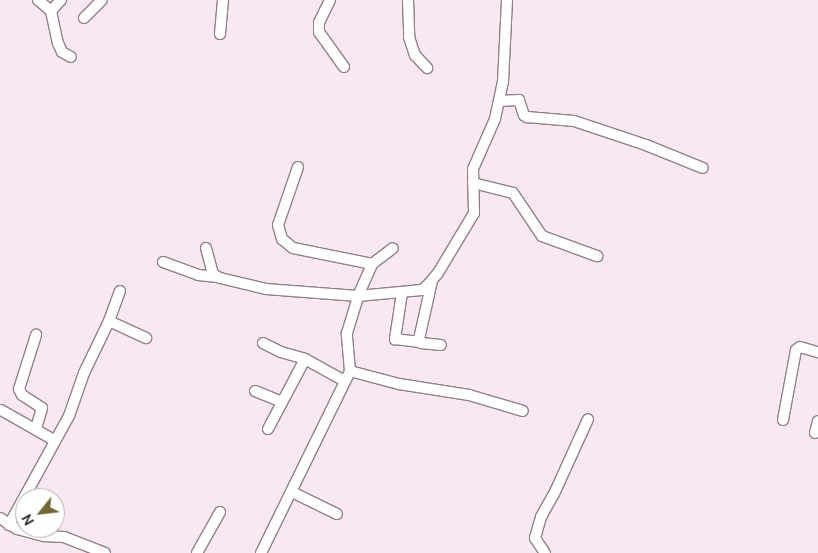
<!DOCTYPE html>
<html>
<head>
<meta charset="utf-8">
<style>
  body { margin:0 }
  #map { position:relative; width:818px; height:553px; overflow:hidden; background:#f9e8f1; font-family:Ubuntu,sans-serif }
  div>[style] { position:absolute }
  [style*='--x'] { left:calc(var(--x)*1px); top:calc(var(--y)*1px); width:calc(var(--w)*1px); rotate:calc(var(--a)*1deg) }
  .roads { filter:drop-shadow(1px 0 #908189) drop-shadow(-1px 0 #908189) drop-shadow(0 1px #908189) drop-shadow(0 -1px #908189) }
  .minor>* { height:10px; margin:-5px; padding:0 5px; transform-origin:5px; border-radius:5px; background:#fff }
  span { translate:-50% -50%; white-space:nowrap; text-align:center; line-height:1.15; -webkit-text-stroke:5px #fff; paint-order:stroke }
  .north { position:absolute; left:15px; top:488px; width:50px; height:50px; box-sizing:border-box; background:#fff; border:1px solid #afacad; border-radius:50%; rotate:241deg; font-size:14px; font-weight:700; line-height:20px; text-align:center; color:#362f33 }
  .north::after { content:''; display:block; margin:auto; width:18px; height:22px; background:#746633; clip-path:polygon(50% 0,100% 100%,50% 72%,0 100%) }
</style>
</head>
<body>
<div id="map">
  <div class="roads">
    <div class="minor">
      <i style="--x:38;--y:0;--w:17;--a:40"></i>
      <i style="--x:51;--y:11;--w:15;--a:-48"></i>
      <i style="--x:330;--y:0;--w:25;--a:116"></i>
      <i style="--x:319;--y:23;--w:9;--a:90"></i>
      <i style="--x:319;--y:32;--w:43;--a:54.5"></i>
      <i style="--x:408;--y:0;--w:37;--a:88"></i>
      <i style="--x:409;--y:37;--w:19;--a:72"></i>
      <i style="--x:415;--y:55;--w:18;--a:47"></i>
      <i style="--x:51;--y:11;--w:33;--a:78"></i>
      <i style="--x:58;--y:43;--w:10;--a:66"></i>
      <i style="--x:62;--y:52;--w:10;--a:29"></i>
      <i style="--x:84;--y:18;--w:25;--a:-45"></i>
      <i style="--x:220;--y:34;--w:34;--a:-85"></i>
      <i style="--x:499;--y:101;--w:20;--a:-3"></i>
      <i style="--x:519;--y:100;--w:16;--a:72"></i>
      <i style="--x:524;--y:115;--w:4;--a:34"></i>
      <i style="--x:527;--y:117;--w:47;--a:4.9"></i>
      <i style="--x:574;--y:121;--w:76;--a:18.4"></i>
      <i style="--x:646;--y:145;--w:61;--a:22"></i>
      <i style="--x:298;--y:167;--w:61;--a:109"></i>
      <i style="--x:278;--y:225;--w:15;--a:74"></i>
      <i style="--x:282;--y:239;--w:14;--a:39"></i>
      <i style="--x:293;--y:248;--w:81;--a:11.4"></i>
      <i style="--x:473;--y:183;--w:41;--a:14"></i>
      <i style="--x:513;--y:193;--w:52;--a:56"></i>
      <i style="--x:542;--y:236;--w:59;--a:20"></i>
      <i style="--x:206;--y:248;--w:27;--a:75"></i>
      <i style="--x:213;--y:274;--w:8;--a:30"></i>
      <i style="--x:220;--y:278;--w:47;--a:13.4"></i>
      <i style="--x:266;--y:289;--w:92;--a:4.4"></i>
      <i style="--x:358;--y:296;--w:35;--a:-66"></i>
      <i style="--x:372;--y:264;--w:26;--a:-37"></i>
      <i style="--x:163;--y:262;--w:37;--a:20"></i>
      <i style="--x:198;--y:275;--w:18;--a:6"></i>
      <i style="--x:432;--y:281;--w:59;--a:102.6"></i>
      <i style="--x:419;--y:339;--w:4;--a:63"></i>
      <i style="--x:421;--y:343;--w:20;--a:6"></i>
      <i style="--x:402;--y:293;--w:47;--a:98.7"></i>
      <i style="--x:395;--y:339;--w:25;--a:7"></i>
      <i style="--x:109;--y:321;--w:41;--a:24.7"></i>
      <i style="--x:263;--y:343;--w:20;--a:27"></i>
      <i style="--x:281;--y:352;--w:25;--a:16"></i>
      <i style="--x:305;--y:359;--w:43;--a:28.9"></i>
      <i style="--x:350;--y:371;--w:51;--a:14.9"></i>
      <i style="--x:399;--y:384;--w:71;--a:8.9"></i>
      <i style="--x:469;--y:395;--w:56;--a:16.5"></i>
      <i style="--x:255;--y:391;--w:29;--a:22"></i>
      <i style="--x:1;--y:410;--w:61;--a:29.5"></i>
      <i style="--x:783;--y:420;--w:71;--a:-79.5"></i>
      <i style="--x:796;--y:350;--w:5;--a:-37"></i>
      <i style="--x:800;--y:347;--w:19;--a:16"></i>
      <i style="--x:36;--y:428;--w:21;--a:-73"></i>
      <i style="--x:42;--y:408;--w:24;--a:-147"></i>
      <i style="--x:22;--y:395;--w:7;--a:-117"></i>
      <i style="--x:19;--y:389;--w:57;--a:-72.5"></i>
      <i style="--x:268;--y:429;--w:79;--a:-62.1"></i>
      <i style="--x:815;--y:433;--w:12;--a:-76"></i>
      <i style="--x:292;--y:492;--w:50;--a:26.1"></i>
      <i style="--x:0;--y:518;--w:20;--a:33"></i>
      <i style="--x:17;--y:529;--w:28;--a:15"></i>
      <i style="--x:44;--y:536;--w:20;--a:3"></i>
      <i style="--x:64;--y:537;--w:44;--a:21.3"></i>
      <i style="--x:9;--y:525;--w:124;--a:-61.2"></i>
      <i style="--x:69;--y:416;--w:46;--a:-70.8"></i>
      <i style="--x:84;--y:373;--w:58;--a:-64.3"></i>
      <i style="--x:109;--y:321;--w:32;--a:-70"></i>
      <i style="--x:197;--y:553;--w:47;--a:-60.7"></i>
      <i style="--x:261;--y:553;--w:203;--a:-63.9"></i>
      <i style="--x:350;--y:371;--w:38;--a:-95"></i>
      <i style="--x:347;--y:333;--w:39;--a:-73"></i>
      <i style="--x:358;--y:296;--w:64;--a:-5.4"></i>
      <i style="--x:422;--y:290;--w:6;--a:-39"></i>
      <i style="--x:427;--y:286;--w:17;--a:-50"></i>
      <i style="--x:438;--y:273;--w:70;--a:-59"></i>
      <i style="--x:474;--y:213;--w:44;--a:-91.3"></i>
      <i style="--x:473;--y:169;--w:55;--a:-66.3"></i>
      <i style="--x:495;--y:119;--w:38;--a:-78"></i>
      <i style="--x:503;--y:82;--w:82;--a:-87.2"></i>
      <i style="--x:545;--y:553;--w:18;--a:-124"></i>
      <i style="--x:535;--y:538;--w:22;--a:-74"></i>
      <i style="--x:541;--y:517;--w:26;--a:-61"></i>
      <i style="--x:554;--y:494;--w:82;--a:-65.6"></i>
    </div>
  </div>
  <div class="north">N</div>
</div>
</body>
</html>
